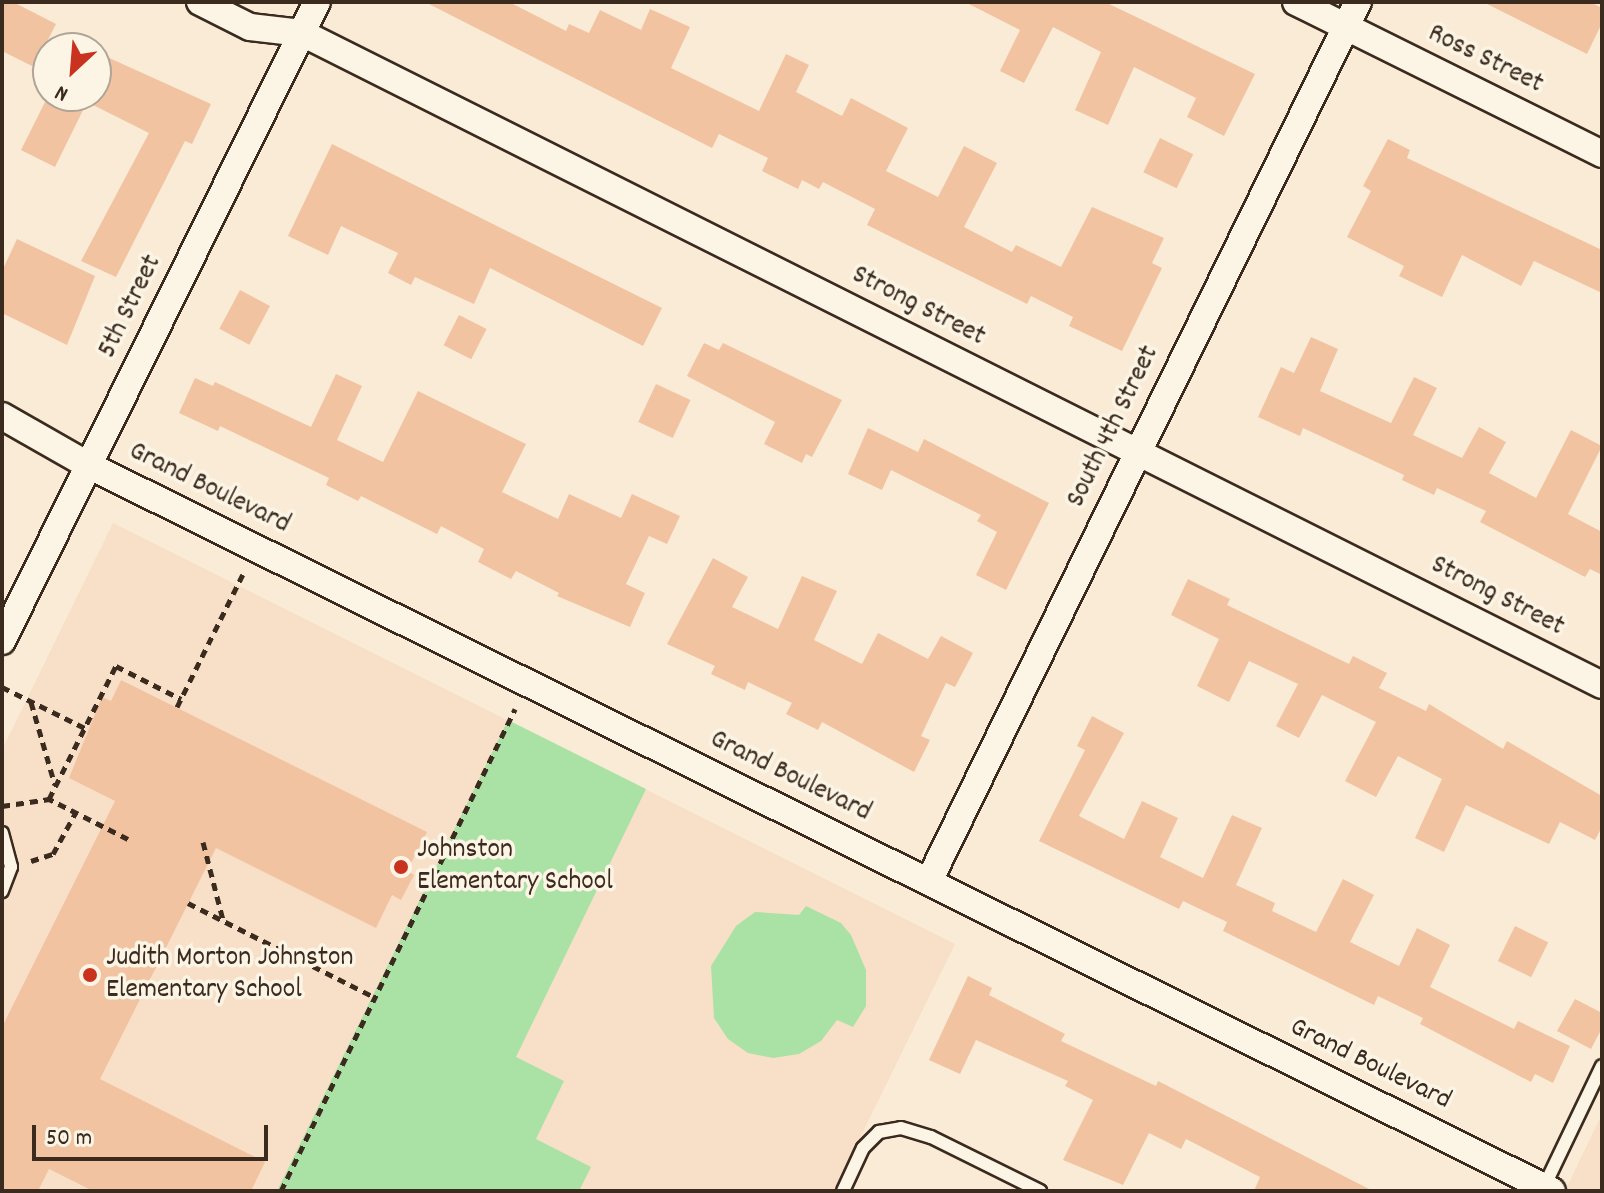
<!DOCTYPE html>
<html>
<head>
<meta charset="utf-8">
<style>
  body { margin:0 }
  #map { position:relative; width:1604px; height:1193px; overflow:hidden; background:#faebd7; font-family:Dekko,sans-serif }
  div>[style] { position:absolute }
  [style*='--x'] { left:calc(var(--x)*1px); top:calc(var(--y)*1px); width:calc(var(--w)*1px); rotate:calc(var(--a)*1deg) }
  .built>* { inset:0; background:#f8dfc7 }
  .green>* { inset:0; background:#aae2a6 }
  .building>* { inset:0; background:#f2c3a1; transform-origin:0 0 }
  .path>* { height:5px; margin-top:-2.5px; transform-origin:0; background:repeating-linear-gradient(90deg,#3b2a1e 0 8px,transparent 0 14px) }
  .roads { filter:drop-shadow(2px 0 #3b2a1e) drop-shadow(-2px 0 #3b2a1e) drop-shadow(0 2px #3b2a1e) drop-shadow(0 -2px #3b2a1e) }
  .lane>* { height:12px; margin:-6px; padding:0 6px; transform-origin:6px; border-radius:6px; background:#fcf5e5 }
  .street>* { height:26px; margin:-13px; padding:0 13px; transform-origin:13px; border-radius:13px; background:#fcf5e5 }
  .dots>* { width:22px; height:22px; translate:-50% -50%; box-sizing:border-box; border:4px solid #fcf5e5; border-radius:50% }
  span { translate:-50% -50%; white-space:nowrap; text-align:center; line-height:1.15; -webkit-text-stroke:7px #fcf5e5; paint-order:stroke }
  .street-label { font-size:28px; color:#3b2a1e }
  .poi-label { font-size:28px; color:#3b2a1e }
  .left { translate:0 -50%; text-align:left }
  .frame { position:absolute; inset:0; border:4px solid #3b2a1e; pointer-events:none }
  .north { position:absolute; left:32px; top:32px; width:80px; height:80px; box-sizing:border-box; background:#fcf5e5; border:2px solid #afa495; border-radius:50%; rotate:206deg; font-size:22px; font-weight:700; line-height:32px; text-align:center; color:#3b2a1e }
  .north::after { content:''; display:block; margin:auto; width:28px; height:36px; background:#c8321e; clip-path:polygon(50% 0,100% 100%,50% 72%,0 100%) }
  .scale { position:absolute; left:32px; top:1125px; width:236px; height:36px; box-sizing:border-box; border:4px solid #3b2a1e; border-top:0; padding-left:10px; font-size:24px; line-height:28px; white-space:nowrap; color:#3b2a1e; -webkit-text-stroke:6px #fcf5e5; paint-order:stroke }
</style>
</head>
<body>
<div id="map">
  <div class="built">
    <i style="clip-path:polygon(113px 523px,955px 944px,834px 1191px,2px 1191px,2px 750px)"></i>
    <i style="clip-path:polygon(1602px 1114px,1602px 1191px,1565px 1191px)"></i>
  </div>
  <div class="green">
    <i style="clip-path:polygon(508px 720px,646px 789px,516px 1057px,564px 1081px,536px 1139px,591px 1167px,579px 1191px,277px 1191px)"></i>
    <i style="clip-path:polygon(806px 906px,841px 923px,851px 935px,866px 970px,866px 1006px,853px 1027px,837px 1020px,821px 1041px,799px 1054px,773px 1058px,748px 1053px,728px 1039px,714px 1018px,711px 966px,736px 926px,755px 912px,799px 915px)"></i>
  </div>
  <div class="building">
    <i style="clip-path:polygon(2px 2px,13px 2px,56px 24px,34px 67px,2px 51px)"></i>
    <i style="clip-path:polygon(425px 2px,509px 2px,566px 31px,569px 24px,589px 33px,600px 10px,641px 30px,650px 9px,690px 27px,671px 68px,759px 111px,786px 54px,809px 65px,796px 92px,842px 116px,851px 98px,908px 128px,886px 171px,938px 197px,964px 146px,997px 163px,964px 227px,1012px 252px,1016px 245px,1061px 267px,1092px 207px,1164px 238px,1152px 263px,1162px 268px,1122px 351px,1069px 326px,1073px 317px,1031px 296px,1027px 304px,867px 225px,875px 209px,823px 182px,819px 189px,802px 180px,798px 189px,762px 171px,768px 158px,719px 134px,712px 148px)"></i>
    <i style="clip-path:polygon(965px 2px,1105px 2px,1255px 74px,1224px 136px,1187px 117px,1196px 98px,1134px 67px,1108px 125px,1075px 110px,1101px 52px,1053px 27px,1024px 83px,1000px 71px,1020px 30px)"></i>
    <i style="clip-path:polygon(1483px 2px,1590px 2px,1602px 8px,1602px 23px,1587px 54px)"></i>
    <i style="clip-path:polygon(96px 52px,211px 104px,192px 144px,185px 141px,116px 277px,81px 261px,149px 133px,87px 102px,55px 167px,21px 150px,48px 96px,96px 96px)"></i>
    <i style="left:1160px;top:138px;width:37px;height:38px;rotate:26deg"></i>
    <i style="clip-path:polygon(1388px 139px,1410px 150px,1407px 158px,1602px 250px,1602px 293px,1534px 261px,1521px 286px,1462px 255px,1442px 297px,1399px 276px,1404px 266px,1347px 237px,1371px 191px,1363px 186px)"></i>
    <i style="clip-path:polygon(332px 144px,662px 308px,643px 346px,490px 268px,474px 304px,415px 277px,411px 285px,388px 273px,398px 253px,341px 226px,328px 255px,288px 236px)"></i>
    <i style="clip-path:polygon(17px 239px,95px 276px,67px 345px,2px 313px,2px 271px)"></i>
    <i style="left:240px;top:290px;width:34px;height:44px;rotate:28deg"></i>
    <i style="left:459px;top:315px;width:31px;height:34px;rotate:27deg"></i>
    <i style="clip-path:polygon(1311px 337px,1338px 349px,1320px 391px,1391px 423px,1414px 377px,1437px 388px,1413px 435px,1462px 458px,1479px 427px,1506px 442px,1489px 473px,1536px 498px,1571px 430px,1602px 446px,1568px 514px,1602px 532px,1602px 575px,1590px 569px,1585px 577px,1480px 522px,1486px 511px,1437px 488px,1434px 495px,1402px 480px,1404px 475px,1303px 428px,1300px 436px,1258px 417px,1281px 367px,1294px 373px)"></i>
    <i style="clip-path:polygon(704px 343px,719px 350px,723px 343px,842px 400px,812px 457px,806px 454px,802px 463px,764px 444px,775px 422px,687px 376px)"></i>
    <i style="clip-path:polygon(336px 374px,362px 386px,337px 440px,383px 462px,418px 391px,526px 444px,502px 492px,558px 519px,569px 494px,621px 518px,632px 494px,680px 516px,667px 544px,649px 536px,626px 584px,645px 593px,630px 627px,557px 596px,559px 593px,516px 571px,511px 579px,478px 562px,484px 549px,441px 526px,437px 534px,361px 496px,358px 501px,326px 485px,329px 478px,220px 426px,218px 431px,179px 413px,195px 378px,213px 386px,215px 382px,311px 427px)"></i>
    <i style="left:656px;top:384px;width:38px;height:42px;rotate:25deg"></i>
    <i style="clip-path:polygon(868px 428px,918px 452px,924px 439px,1049px 503px,1006px 590px,976px 575px,997px 532px,977px 521px,981px 515px,891px 470px,882px 490px,848px 474px)"></i>
    <i style="clip-path:polygon(713px 558px,748px 577px,732px 607px,778px 629px,802px 576px,837px 591px,814px 640px,862px 664px,878px 633px,928px 659px,941px 636px,973px 653px,955px 687px,946px 683px,921px 736px,930px 740px,914px 772px,822px 722px,818px 730px,786px 714px,792px 703px,748px 682px,745px 690px,711px 674px,715px 666px,667px 644px)"></i>
    <i style="clip-path:polygon(1188px 579px,1230px 599px,1227px 605px,1349px 664px,1353px 656px,1387px 673px,1379px 688px,1426px 711px,1429px 704px,1503px 749px,1507px 741px,1602px 796px,1602px 827px,1595px 840px,1560px 822px,1549px 844px,1466px 805px,1444px 852px,1415px 838px,1442px 779px,1398px 756px,1376px 797px,1345px 781px,1376px 722px,1322px 695px,1299px 738px,1276px 726px,1298px 684px,1249px 661px,1229px 702px,1197px 686px,1219px 639px,1171px 615px)"></i>
    <i style="clip-path:polygon(121px 680px,427px 832px,407px 871px,414px 875px,401px 900px,392px 895px,376px 928px,216px 848px,100px 1079px,265px 1162px,251px 1191px,93px 1191px,49px 1169px,38px 1191px,2px 1191px,2px 1027px,115px 801px,69px 778px,102px 697px,111px 701px)"></i>
    <i style="clip-path:polygon(1092px 716px,1124px 733px,1079px 816px,1124px 839px,1142px 801px,1178px 818px,1160px 857px,1203px 878px,1232px 815px,1262px 828px,1236px 885px,1275px 903px,1272px 911px,1316px 932px,1343px 879px,1374px 895px,1350px 942px,1399px 966px,1417px 928px,1450px 945px,1430px 987px,1514px 1029px,1518px 1021px,1570px 1046px,1553px 1083px,1535px 1074px,1531px 1082px,1420px 1024px,1423px 1018px,1378px 996px,1374px 1005px,1223px 931px,1227px 922px,1183px 901px,1179px 909px,1039px 841px,1085px 750px,1077px 746px)"></i>
    <i style="left:1515px;top:926px;width:37px;height:39px;rotate:26deg"></i>
    <i style="clip-path:polygon(968px 976px,992px 988px,989px 995px,1065px 1034px,1061px 1041px,1156px 1086px,1158px 1081px,1373px 1191px,1254px 1191px,1260px 1177px,1186px 1139px,1181px 1149px,1149px 1133px,1123px 1185px,1063px 1160px,1093px 1100px,1065px 1086px,1068px 1081px,976px 1040px,960px 1074px,929px 1060px)"></i>
    <i style="clip-path:polygon(1575px 999px,1602px 1013px,1602px 1028px,1591px 1049px,1557px 1031px)"></i>
  </div>
  <div class="path">
    <i style="--x:2;--y:687;--w:93;--a:26.3"></i>
    <i style="--x:31;--y:702;--w:86;--a:73.9"></i>
    <i style="--x:177;--y:707;--w:148;--a:-63.6"></i>
    <i style="--x:2;--y:806;--w:48;--a:-8.5"></i>
    <i style="--x:128;--y:839;--w:89;--a:-153.1"></i>
    <i style="--x:49;--y:799;--w:149;--a:-63.3"></i>
    <i style="--x:116;--y:666;--w:73;--a:26.9"></i>
    <i style="--x:203;--y:842;--w:81;--a:75.6"></i>
    <i style="--x:31;--y:861;--w:23;--a:-18"></i>
    <i style="--x:53;--y:854;--w:48;--a:-61.3"></i>
    <i style="--x:188;--y:903;--w:206;--a:26.8"></i>
    <i style="--x:281;--y:1191;--w:536;--a:-64.1"></i>
  </div>
  <div class="roads">
    <div class="lane">
      <i style="--x:2;--y:833;--w:35;--a:75"></i>
      <i style="--x:11;--y:867;--w:26;--a:111"></i>
      <i style="--x:1544;--y:1187;--w:134;--a:-64.4"></i>
      <i style="--x:843;--y:1191;--w:47;--a:-65.1"></i>
      <i style="--x:863;--y:1148;--w:23;--a:-45"></i>
      <i style="--x:879;--y:1132;--w:22;--a:-10"></i>
      <i style="--x:901;--y:1128;--w:31;--a:17"></i>
      <i style="--x:931;--y:1137;--w:122;--a:26.4"></i>
    </div>
    <div class="street">
      <i style="--x:200;--y:2;--w:56;--a:26.6"></i>
      <i style="--x:250;--y:27;--w:52;--a:6.6"></i>
      <i style="--x:302;--y:33;--w:1454;--a:26.64"></i>
      <i style="--x:1296;--y:2;--w:342;--a:26.4"></i>
      <i style="--x:2;--y:416;--w:99;--a:29.7"></i>
      <i style="--x:88;--y:465;--w:1634;--a:26.38"></i>
      <i style="--x:2;--y:641;--w:712;--a:-63.76"></i>
      <i style="--x:929;--y:881;--w:978;--a:-63.99"></i>
    </div>
  </div>
  <div class="dots">
    <i style="left:401px;top:867px;background:#c8321e"></i>
    <i style="left:90px;top:975px;background:#c8321e"></i>
  </div>
  <div class="street-label">
    <span style="left:1485px;top:60px;rotate:26deg">Ross Street</span>
    <span style="left:131px;top:307px;rotate:-64deg">5th Street</span>
    <span style="left:918px;top:307px;rotate:27deg">Strong Street</span>
    <span style="left:1114px;top:427px;rotate:-64deg">South 4th Street</span>
    <span style="left:209px;top:489px;rotate:26deg">Grand Boulevard</span>
    <span style="left:1497px;top:597px;rotate:27deg">Strong Street</span>
    <span style="left:790px;top:777px;rotate:26deg">Grand Boulevard</span>
    <span style="left:1370px;top:1065px;rotate:26deg">Grand Boulevard</span>
  </div>
  <div class="poi-label">
    <span class="left" style="left:417px;top:867px">Johnston<br>Elementary School</span>
    <span class="left" style="left:106px;top:975px">Judith Morton Johnston<br>Elementary School</span>
  </div>
  <div class="frame"></div>
  <div class="north">N</div>
  <div class="scale">50 m</div>
</div>
</body>
</html>
